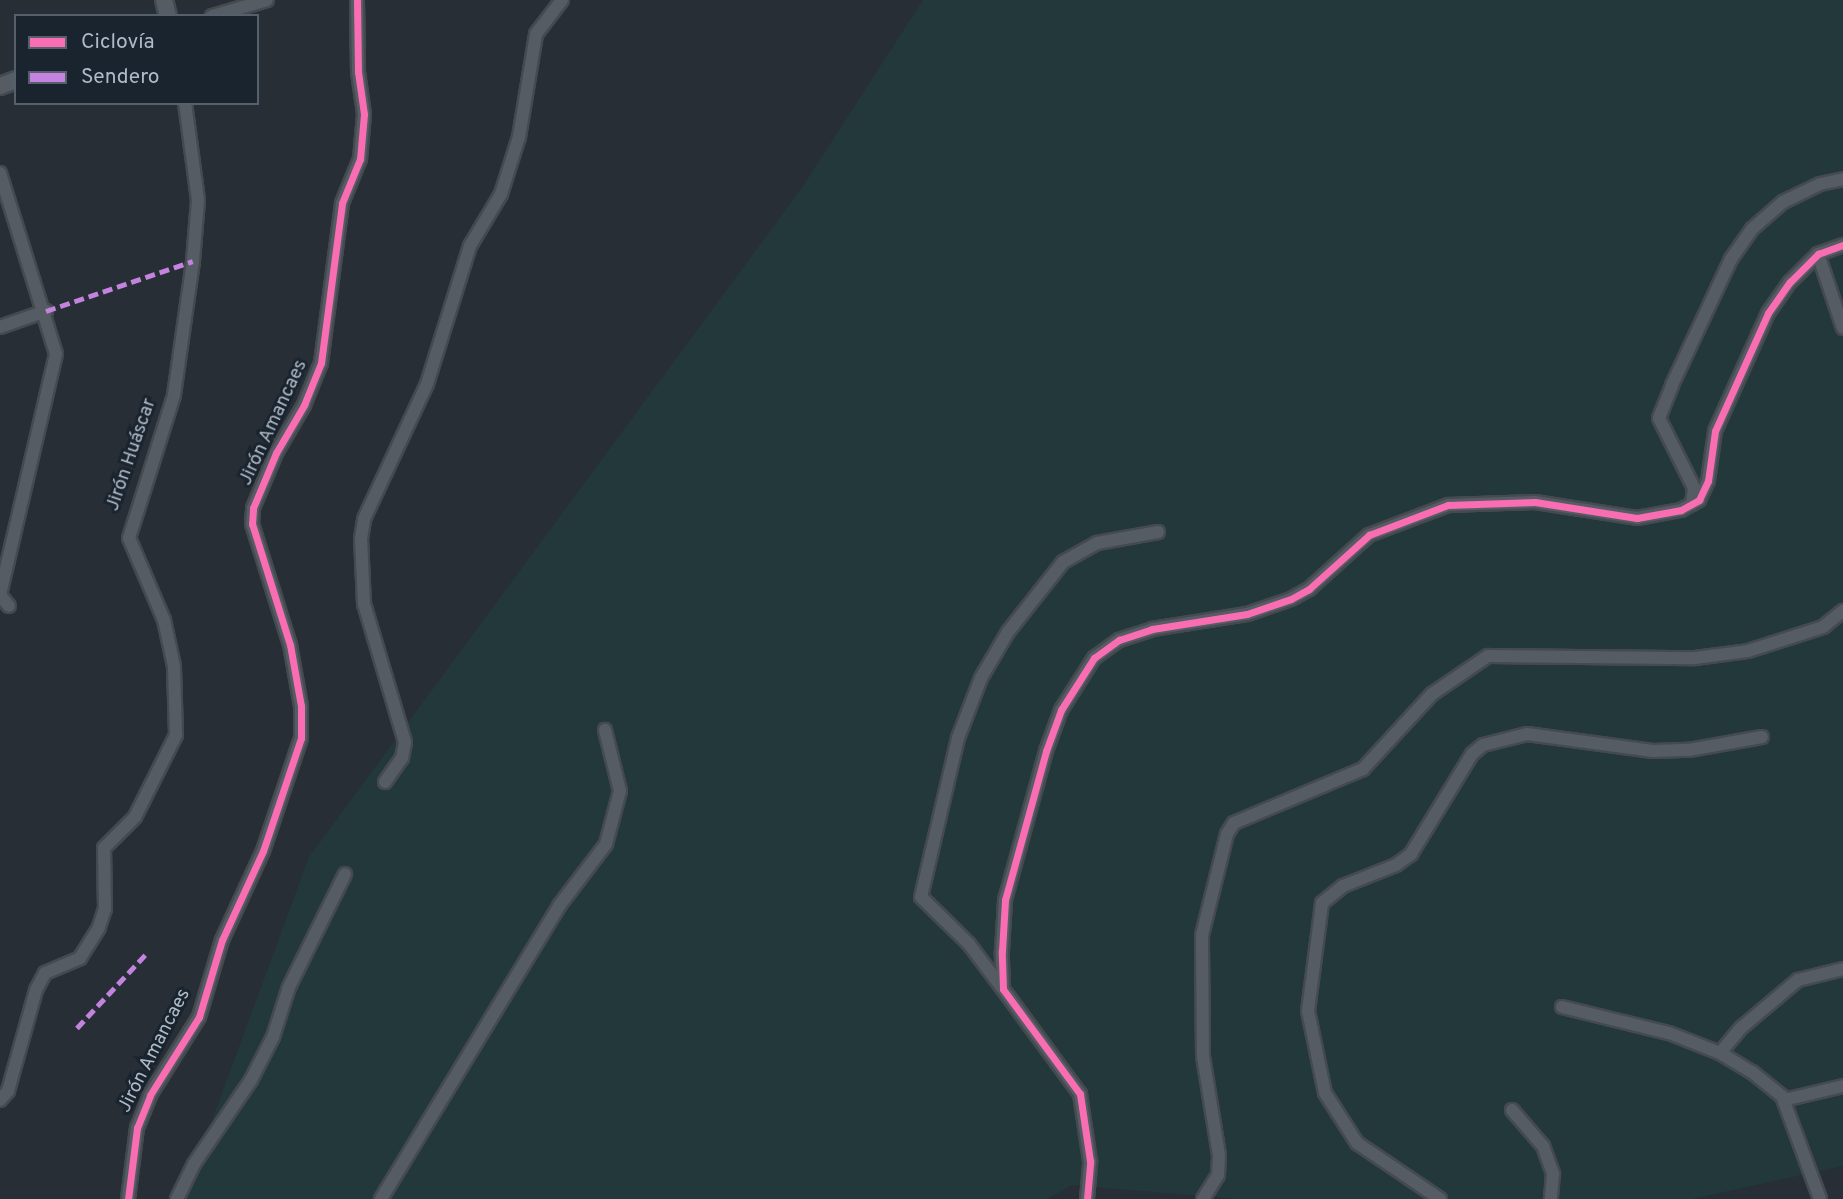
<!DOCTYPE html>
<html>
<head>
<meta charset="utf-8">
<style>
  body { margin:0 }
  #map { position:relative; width:1843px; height:1199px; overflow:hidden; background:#272e35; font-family:Overpass,sans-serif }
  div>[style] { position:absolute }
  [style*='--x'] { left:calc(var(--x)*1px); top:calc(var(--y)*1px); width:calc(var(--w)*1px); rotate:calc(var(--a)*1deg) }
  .green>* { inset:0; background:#23383b }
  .roads { filter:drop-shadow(2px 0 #444a50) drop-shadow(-2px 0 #444a50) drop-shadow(0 2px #444a50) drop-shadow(0 -2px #444a50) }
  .minor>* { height:12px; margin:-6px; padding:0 6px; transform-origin:6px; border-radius:6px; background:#565c63 }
  .tertiary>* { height:16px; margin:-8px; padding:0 8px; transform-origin:8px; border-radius:8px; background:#565c63 }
  .quiet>* { height:5px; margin-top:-2.5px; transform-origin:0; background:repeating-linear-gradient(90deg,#c483df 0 10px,transparent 0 15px) }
  .cycleway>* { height:7px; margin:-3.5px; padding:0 3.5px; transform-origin:3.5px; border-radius:3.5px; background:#f96db3 }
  span { translate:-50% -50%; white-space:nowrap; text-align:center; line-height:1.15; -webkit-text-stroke:6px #1a242f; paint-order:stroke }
  .street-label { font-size:19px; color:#afbac7 }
  .legend { position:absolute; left:14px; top:14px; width:245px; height:91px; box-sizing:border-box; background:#1a242f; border:2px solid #56606c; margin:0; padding:9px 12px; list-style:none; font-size:21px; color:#afbac7 }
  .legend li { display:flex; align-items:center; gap:14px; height:35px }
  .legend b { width:35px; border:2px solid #56606c }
</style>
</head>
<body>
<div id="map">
  <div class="green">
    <i style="clip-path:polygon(923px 0,1843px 0,1843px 1166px,1692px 1199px,1236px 1199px,1072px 1185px,1047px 1199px,183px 1199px,309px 857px,801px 189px)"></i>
  </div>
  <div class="roads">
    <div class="minor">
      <i style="--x:212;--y:16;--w:57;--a:-16.2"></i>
      <i style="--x:0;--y:173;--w:189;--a:72.8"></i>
      <i style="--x:56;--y:354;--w:247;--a:103.1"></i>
      <i style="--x:0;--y:595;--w:14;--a:51"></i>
      <i style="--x:1818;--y:254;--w:78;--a:71.3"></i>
      <i style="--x:0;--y:327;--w:49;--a:-19.2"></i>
      <i style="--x:1692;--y:504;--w:16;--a:-83"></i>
      <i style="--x:1694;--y:488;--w:78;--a:-116.6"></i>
      <i style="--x:1659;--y:418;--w:35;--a:-68"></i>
      <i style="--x:1672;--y:385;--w:139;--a:-64.9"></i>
      <i style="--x:1731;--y:259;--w:37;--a:-55"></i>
      <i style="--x:1752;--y:229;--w:41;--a:-41.1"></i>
      <i style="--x:1783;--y:202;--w:41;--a:-25.9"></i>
      <i style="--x:1820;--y:184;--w:24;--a:-12"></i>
      <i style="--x:385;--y:782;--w:29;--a:-55"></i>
      <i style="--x:402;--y:758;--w:16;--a:-79"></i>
      <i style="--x:405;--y:742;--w:144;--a:-106.5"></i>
      <i style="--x:364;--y:604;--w:65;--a:-92.6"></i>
      <i style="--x:361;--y:539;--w:20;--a:-81"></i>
      <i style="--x:364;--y:519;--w:149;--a:-65"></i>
      <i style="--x:427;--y:384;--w:145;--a:-72.7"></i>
      <i style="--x:470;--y:246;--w:61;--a:-59.2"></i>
      <i style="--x:501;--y:194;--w:60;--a:-72.5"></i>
      <i style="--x:519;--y:137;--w:104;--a:-80.6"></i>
      <i style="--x:536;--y:34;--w:43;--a:-52.6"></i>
      <i style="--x:1002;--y:988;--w:55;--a:-126.9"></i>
      <i style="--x:969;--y:944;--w:67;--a:-135.6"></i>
      <i style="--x:921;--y:897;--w:163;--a:-76.9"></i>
      <i style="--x:958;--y:738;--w:64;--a:-69"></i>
      <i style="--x:981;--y:678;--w:53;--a:-59.6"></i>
      <i style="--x:1008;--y:632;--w:89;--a:-51.8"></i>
      <i style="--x:1063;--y:562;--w:39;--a:-29"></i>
      <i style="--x:1097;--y:543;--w:62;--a:-10.2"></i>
      <i style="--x:1562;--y:1007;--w:110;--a:13.7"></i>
      <i style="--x:1669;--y:1033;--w:55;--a:21.4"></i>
      <i style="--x:1720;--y:1053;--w:37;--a:31"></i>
      <i style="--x:1752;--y:1072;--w:38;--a:39"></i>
      <i style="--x:1782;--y:1096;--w:110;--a:69.7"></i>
      <i style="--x:1720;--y:1053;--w:33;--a:-50"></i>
      <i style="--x:1741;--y:1028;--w:75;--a:-40.1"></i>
      <i style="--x:1798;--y:980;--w:46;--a:-13.7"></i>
      <i style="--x:0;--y:1100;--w:12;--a:-48"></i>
      <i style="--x:8;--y:1091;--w:105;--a:-74.5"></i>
      <i style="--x:36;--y:990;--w:19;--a:-62"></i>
      <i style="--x:45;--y:973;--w:38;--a:-23"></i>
      <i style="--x:80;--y:958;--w:36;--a:-58"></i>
      <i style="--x:99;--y:927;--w:19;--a:-72"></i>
      <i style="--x:105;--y:909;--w:61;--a:-90.9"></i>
      <i style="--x:104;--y:848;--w:44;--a:-45"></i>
      <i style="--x:135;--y:817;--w:92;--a:-63.4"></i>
      <i style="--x:176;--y:735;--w:69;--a:-91.7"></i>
      <i style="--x:174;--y:666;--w:47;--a:-102.3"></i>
      <i style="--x:164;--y:620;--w:89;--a:-113.1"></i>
      <i style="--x:129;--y:538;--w:150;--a:-72.5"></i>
      <i style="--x:174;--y:395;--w:135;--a:-81.9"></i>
      <i style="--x:193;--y:261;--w:61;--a:-85.3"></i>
      <i style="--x:198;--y:200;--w:98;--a:-97.6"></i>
      <i style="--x:1784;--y:1100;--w:61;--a:-13.3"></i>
      <i style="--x:1512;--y:1110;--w:48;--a:49.3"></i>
      <i style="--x:1543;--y:1146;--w:30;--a:70"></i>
      <i style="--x:1553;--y:1174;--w:25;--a:95"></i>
      <i style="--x:128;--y:1199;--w:72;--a:-82.8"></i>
      <i style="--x:137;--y:1128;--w:35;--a:-68"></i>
      <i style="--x:150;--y:1095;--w:92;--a:-57.9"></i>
      <i style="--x:199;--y:1017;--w:80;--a:-73.4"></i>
      <i style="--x:222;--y:940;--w:98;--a:-65.3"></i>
      <i style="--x:263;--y:851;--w:119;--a:-71.4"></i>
      <i style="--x:301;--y:738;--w:32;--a:-90"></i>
      <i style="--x:301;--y:706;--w:62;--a:-100.2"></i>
      <i style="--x:290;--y:645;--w:127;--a:-107.4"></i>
      <i style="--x:252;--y:524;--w:16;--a:-86"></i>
      <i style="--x:253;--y:508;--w:60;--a:-67.3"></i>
      <i style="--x:276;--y:453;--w:56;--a:-59.7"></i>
      <i style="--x:304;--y:405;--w:45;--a:-68"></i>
      <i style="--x:321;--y:363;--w:161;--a:-82.5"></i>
      <i style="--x:342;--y:203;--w:48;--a:-67.8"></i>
      <i style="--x:360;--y:159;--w:45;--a:-84.9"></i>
      <i style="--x:364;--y:114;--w:42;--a:-98.1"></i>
      <i style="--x:358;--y:72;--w:72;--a:-90.8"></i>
      <i style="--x:177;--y:1199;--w:39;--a:-64"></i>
      <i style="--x:194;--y:1164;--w:102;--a:-55.8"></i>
      <i style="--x:251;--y:1080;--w:48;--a:-62.9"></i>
      <i style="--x:273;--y:1037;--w:52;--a:-72.3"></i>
      <i style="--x:289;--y:987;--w:126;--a:-63.6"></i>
      <i style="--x:381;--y:1199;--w:343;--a:-58.7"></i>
      <i style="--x:559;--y:906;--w:78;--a:-52.8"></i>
      <i style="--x:606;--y:844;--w:55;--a:-75.2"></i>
      <i style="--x:620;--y:791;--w:63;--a:-103.8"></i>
      <i style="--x:1087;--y:1199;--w:38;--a:-85"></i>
      <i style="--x:1090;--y:1161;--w:68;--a:-98.5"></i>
      <i style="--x:1080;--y:1094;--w:130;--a:-126.3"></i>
      <i style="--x:1003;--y:989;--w:38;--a:-92"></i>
      <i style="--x:1002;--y:951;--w:51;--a:-86.6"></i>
      <i style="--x:1005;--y:900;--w:155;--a:-74.6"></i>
      <i style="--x:1046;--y:751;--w:44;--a:-69.9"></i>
      <i style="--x:1061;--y:710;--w:62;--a:-57.6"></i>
      <i style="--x:1094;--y:658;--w:31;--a:-36"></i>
      <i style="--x:1119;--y:640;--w:35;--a:-18"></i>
      <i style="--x:1152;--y:629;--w:96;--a:-9"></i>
      <i style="--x:1247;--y:614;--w:46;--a:-18.8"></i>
      <i style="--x:1291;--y:599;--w:21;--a:-29"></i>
      <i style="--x:1309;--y:589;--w:81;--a:-42"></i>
      <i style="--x:1369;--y:535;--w:85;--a:-20.8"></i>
      <i style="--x:1448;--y:505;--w:87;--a:-2"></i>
      <i style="--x:1535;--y:502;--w:103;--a:8.9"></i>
      <i style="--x:1637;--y:518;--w:45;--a:-10.3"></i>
      <i style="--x:1681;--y:510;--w:21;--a:-29"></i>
      <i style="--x:1699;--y:500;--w:21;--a:-65"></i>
      <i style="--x:1708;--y:481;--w:50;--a:-82"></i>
      <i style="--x:1715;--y:431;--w:129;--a:-65.8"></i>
      <i style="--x:1768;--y:313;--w:38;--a:-55"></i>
      <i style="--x:1790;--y:282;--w:40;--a:-45"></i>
      <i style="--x:1818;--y:254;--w:27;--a:-20"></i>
      <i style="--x:1203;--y:1199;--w:28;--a:-58"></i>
      <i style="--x:1218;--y:1175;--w:20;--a:-87"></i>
      <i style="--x:1219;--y:1155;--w:100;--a:-99.2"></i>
      <i style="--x:1203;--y:1056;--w:121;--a:-90.5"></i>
      <i style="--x:1202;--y:935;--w:104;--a:-76.1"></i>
      <i style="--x:1227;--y:834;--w:13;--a:-58"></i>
      <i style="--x:1234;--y:823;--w:140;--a:-22.7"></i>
      <i style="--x:1363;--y:769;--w:102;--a:-47.4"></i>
      <i style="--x:1432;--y:694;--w:68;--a:-34.2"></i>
      <i style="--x:1488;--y:656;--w:207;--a:0.6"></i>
      <i style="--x:1695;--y:658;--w:53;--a:-7.5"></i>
      <i style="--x:1748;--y:651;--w:79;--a:-17.7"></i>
      <i style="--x:1823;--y:627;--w:26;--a:-39"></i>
      <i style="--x:1440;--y:1199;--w:100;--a:-146"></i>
      <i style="--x:1357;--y:1143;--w:59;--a:-122.6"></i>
      <i style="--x:1325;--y:1093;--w:84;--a:-101.7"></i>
      <i style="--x:1308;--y:1011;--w:109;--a:-82.6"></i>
      <i style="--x:1322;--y:903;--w:27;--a:-39"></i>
      <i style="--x:1343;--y:886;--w:57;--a:-21.6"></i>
      <i style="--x:1396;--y:865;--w:19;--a:-36"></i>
      <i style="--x:1411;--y:854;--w:117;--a:-58.6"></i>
      <i style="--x:1472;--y:754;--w:14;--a:-39"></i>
      <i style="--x:1483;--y:745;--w:45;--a:-14"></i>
      <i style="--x:1527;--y:734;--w:127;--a:7.7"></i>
      <i style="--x:1653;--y:751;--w:36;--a:-2"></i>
      <i style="--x:1689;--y:750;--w:74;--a:-10.1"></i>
    </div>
    <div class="tertiary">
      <i style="--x:164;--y:0;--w:16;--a:76"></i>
      <i style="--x:0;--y:86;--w:17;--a:-21"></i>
    </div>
  </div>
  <div class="quiet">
    <i style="--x:46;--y:311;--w:155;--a:-18.8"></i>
    <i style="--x:77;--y:1028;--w:101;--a:-47"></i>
  </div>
  <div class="cycleway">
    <i style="--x:128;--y:1199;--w:72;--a:-82.8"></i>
    <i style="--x:137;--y:1128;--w:35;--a:-68"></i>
    <i style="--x:150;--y:1095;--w:92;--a:-57.9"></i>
    <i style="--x:199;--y:1017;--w:80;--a:-73.4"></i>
    <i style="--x:222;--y:940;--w:98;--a:-65.3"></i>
    <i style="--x:263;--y:851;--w:119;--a:-71.4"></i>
    <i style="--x:301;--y:738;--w:32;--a:-90"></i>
    <i style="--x:301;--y:706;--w:62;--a:-100.2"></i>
    <i style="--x:290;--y:645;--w:127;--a:-107.4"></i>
    <i style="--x:252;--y:524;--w:16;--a:-86"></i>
    <i style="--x:253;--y:508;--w:60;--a:-67.3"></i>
    <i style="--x:276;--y:453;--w:56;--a:-59.7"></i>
    <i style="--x:304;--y:405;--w:45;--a:-68"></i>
    <i style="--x:321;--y:363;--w:161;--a:-82.5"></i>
    <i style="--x:342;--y:203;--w:48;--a:-67.8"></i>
    <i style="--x:360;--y:159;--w:45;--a:-84.9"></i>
    <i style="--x:364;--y:114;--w:42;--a:-98.1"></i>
    <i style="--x:358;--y:72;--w:72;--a:-90.8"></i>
    <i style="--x:1087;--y:1199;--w:38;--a:-85"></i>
    <i style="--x:1090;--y:1161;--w:68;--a:-98.5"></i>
    <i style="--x:1080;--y:1094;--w:130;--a:-126.3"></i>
    <i style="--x:1003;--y:989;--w:38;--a:-92"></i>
    <i style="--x:1002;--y:951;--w:51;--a:-86.6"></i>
    <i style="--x:1005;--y:900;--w:155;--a:-74.6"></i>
    <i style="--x:1046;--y:751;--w:44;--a:-69.9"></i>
    <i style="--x:1061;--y:710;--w:62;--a:-57.6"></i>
    <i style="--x:1094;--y:658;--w:31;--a:-36"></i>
    <i style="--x:1119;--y:640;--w:35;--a:-18"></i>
    <i style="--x:1152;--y:629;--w:96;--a:-9"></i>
    <i style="--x:1247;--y:614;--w:46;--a:-18.8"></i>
    <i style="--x:1291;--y:599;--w:21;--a:-29"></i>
    <i style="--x:1309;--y:589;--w:81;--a:-42"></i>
    <i style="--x:1369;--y:535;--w:85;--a:-20.8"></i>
    <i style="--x:1448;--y:505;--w:87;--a:-2"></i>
    <i style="--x:1535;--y:502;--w:103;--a:8.9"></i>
    <i style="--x:1637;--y:518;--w:45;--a:-10.3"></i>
    <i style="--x:1681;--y:510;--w:21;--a:-29"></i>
    <i style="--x:1699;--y:500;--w:21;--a:-65"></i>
    <i style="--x:1708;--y:481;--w:50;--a:-82"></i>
    <i style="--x:1715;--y:431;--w:129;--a:-65.8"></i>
    <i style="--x:1768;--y:313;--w:38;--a:-55"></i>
    <i style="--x:1790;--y:282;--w:40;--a:-45"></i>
    <i style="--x:1818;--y:254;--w:27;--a:-20"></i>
  </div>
  <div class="street-label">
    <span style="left:274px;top:423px;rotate:-65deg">Jirón Amancaes</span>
    <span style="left:132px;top:455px;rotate:-71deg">Jirón Huáscar</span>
    <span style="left:155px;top:1051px;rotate:-63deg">Jirón Amancaes</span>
  </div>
  <ul class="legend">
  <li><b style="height:9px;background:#f96db3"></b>Ciclovía</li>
  <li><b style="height:9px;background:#c483df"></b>Sendero</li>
  </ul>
</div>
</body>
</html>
